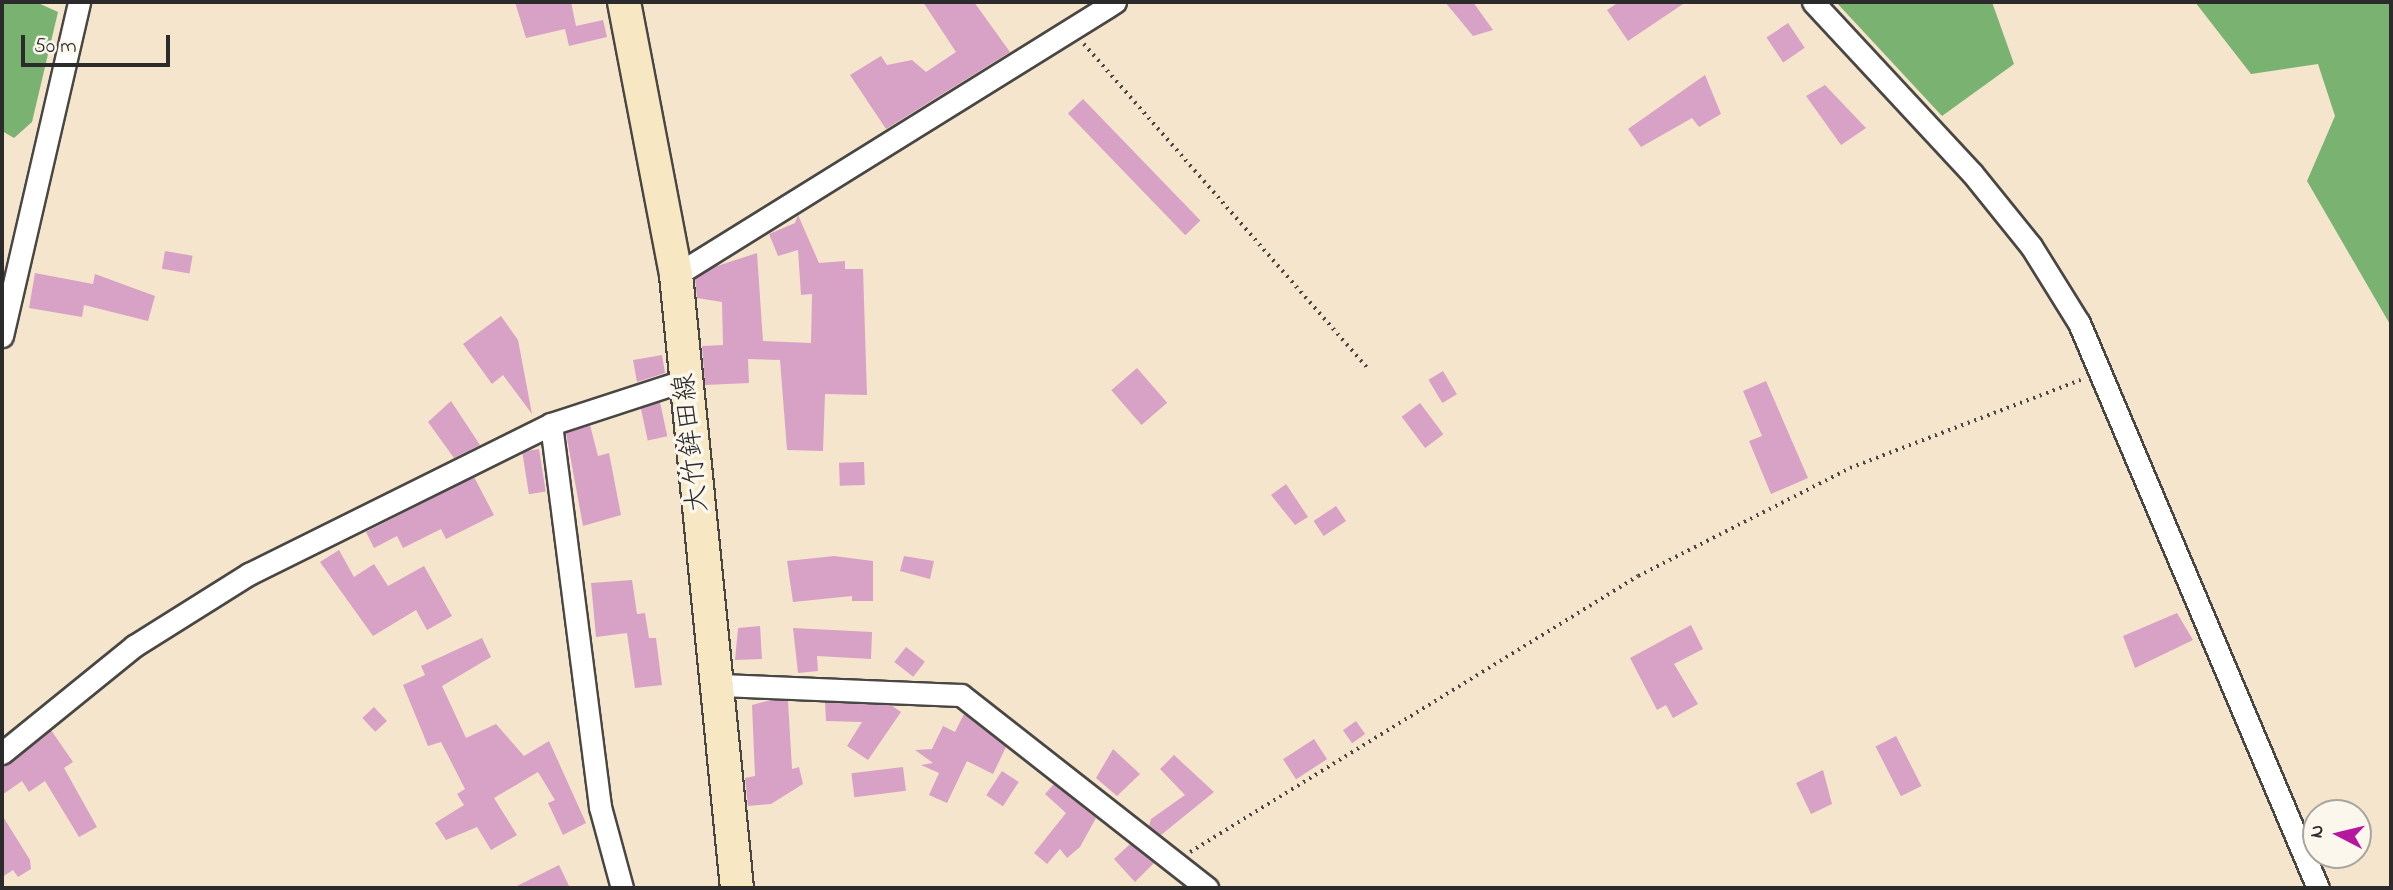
<!DOCTYPE html>
<html>
<head>
<meta charset="utf-8">
<style>
  body { margin:0 }
  #map { position:relative; width:2393px; height:890px; overflow:hidden; background:#f5e5cd; font-family:"Indie Flower","Klee One",sans-serif }
  div>[style] { position:absolute }
  [style*='--x'] { left:calc(var(--x)*1px); top:calc(var(--y)*1px); width:calc(var(--w)*1px); rotate:calc(var(--a)*1deg) }
  .forest>* { inset:0; background:#7ab371 }
  .building>* { inset:0; background:#d8a2c6; transform-origin:0 0 }
  .path>* { height:3.5px; margin-top:-1.75px; transform-origin:0; background:repeating-linear-gradient(90deg,#494743 0 2px,transparent 0 7px) }
  .roads { filter:drop-shadow(2px 0 #494743) drop-shadow(-2px 0 #494743) drop-shadow(0 2px #494743) drop-shadow(0 -2px #494743) }
  .minor>* { height:21px; margin:-10.5px; padding:0 10.5px; transform-origin:10.5px; border-radius:10.5px; background:#fff }
  .secondary>* { height:32px; margin:-16px; padding:0 16px; transform-origin:16px; border-radius:16px; background:#f7e8c3 }
  span { translate:-50% -50%; white-space:nowrap; text-align:center; line-height:1.15; -webkit-text-stroke:7px #fbf7ec; paint-order:stroke }
  .street-label { font-size:28px; color:#2b2b2b }
  .frame { position:absolute; inset:0; border:4px solid #2b2b2b; pointer-events:none }
  .north { position:absolute; left:2302px; top:799px; width:70px; height:70px; box-sizing:border-box; background:#fbf7ec; border:2px solid #a8a59f; border-radius:50%; rotate:277deg; font-size:19px; font-weight:700; line-height:28px; text-align:center; color:#2b2b2b }
  .north::after { content:''; display:block; margin:auto; width:24px; height:32px; background:#b5179e; clip-path:polygon(50% 0,100% 100%,50% 72%,0 100%) }
  .scale { position:absolute; left:21px; top:35px; width:149px; height:32px; box-sizing:border-box; border:4px solid #2b2b2b; border-top:0; padding-left:9px; font-size:21px; line-height:24px; white-space:nowrap; color:#2b2b2b; -webkit-text-stroke:5px #fbf7ec; paint-order:stroke }
</style>
</head>
<body>
<div id="map">
  <div class="forest">
    <i style="clip-path:polygon(2px 2px,36px 2px,58px 12px,32px 122px,14px 138px,2px 131px)"></i>
    <i style="clip-path:polygon(1836px 2px,1992px 2px,2014px 64px,1942px 116px)"></i>
    <i style="clip-path:polygon(2195px 2px,2391px 2px,2391px 326px,2307px 181px,2335px 116px,2318px 64px,2251px 74px)"></i>
  </div>
  <div class="building">
    <i style="clip-path:polygon(515px 2px,571px 2px,576px 26px,603px 20px,607px 37px,569px 46px,565px 29px,526px 38px)"></i>
    <i style="clip-path:polygon(923px 2px,974px 2px,1010px 52px,886px 129px,850px 75px,881px 56px,887px 65px,912px 60px,926px 72px,956px 52px)"></i>
    <i style="clip-path:polygon(1445px 2px,1473px 2px,1493px 30px,1473px 36px)"></i>
    <i style="clip-path:polygon(1619px 2px,1686px 2px,1628px 41px,1607px 10px)"></i>
    <i style="left:1788px;top:23px;width:30px;height:26px;rotate:56deg"></i>
    <i style="clip-path:polygon(1705px 75px,1721px 114px,1699px 127px,1692px 118px,1641px 147px,1628px 129px)"></i>
    <i style="clip-path:polygon(1825px 85px,1866px 128px,1841px 145px,1806px 96px)"></i>
    <i style="left:1083px;top:99px;width:169px;height:21px;rotate:46deg"></i>
    <i style="clip-path:polygon(798px 215px,819px 263px,845px 261px,845px 269px,863px 269px,867px 395px,825px 394px,823px 451px,787px 450px,780px 360px,748px 359px,749px 383px,705px 385px,702px 346px,723px 345px,722px 302px,697px 298px,695px 279px,714px 267px,757px 253px,763px 341px,811px 343px,812px 294px,801px 295px,798px 250px,778px 256px,769px 234px,795px 223px)"></i>
    <i style="left:165px;top:251px;width:28px;height:18px;rotate:10deg"></i>
    <i style="clip-path:polygon(35px 273px,93px 284px,95px 274px,155px 296px,148px 321px,84px 305px,82px 317px,29px 308px)"></i>
    <i style="clip-path:polygon(501px 316px,518px 340px,532px 414px,503px 375px,492px 384px,463px 344px)"></i>
    <i style="clip-path:polygon(662px 355px,665px 373px,637px 382px,633px 360px)"></i>
    <i style="left:1137px;top:368px;width:46px;height:34px;rotate:49deg"></i>
    <i style="left:1443px;top:371px;width:27px;height:17px;rotate:59deg"></i>
    <i style="clip-path:polygon(1766px 381px,1808px 478px,1771px 494px,1749px 441px,1762px 436px,1743px 391px)"></i>
    <i style="clip-path:polygon(451px 401px,480px 445px,454px 458px,428px 422px)"></i>
    <i style="left:660px;top:402px;width:35px;height:20px;rotate:78deg"></i>
    <i style="left:1420px;top:403px;width:39px;height:23px;rotate:53deg"></i>
    <i style="clip-path:polygon(590px 425px,598px 456px,609px 453px,621px 515px,583px 526px,566px 433px)"></i>
    <i style="left:539px;top:449px;width:43px;height:17px;rotate:81deg"></i>
    <i style="left:864px;top:462px;width:23px;height:25px;rotate:88deg"></i>
    <i style="clip-path:polygon(474px 477px,494px 515px,446px 539px,441px 529px,403px 548px,397px 536px,374px 548px,366px 532px)"></i>
    <i style="clip-path:polygon(1286px 484px,1308px 517px,1295px 525px,1271px 495px)"></i>
    <i style="left:1336px;top:506px;width:18px;height:27px;rotate:56deg"></i>
    <i style="clip-path:polygon(339px 550px,354px 577px,374px 564px,388px 586px,424px 566px,452px 616px,427px 630px,416px 610px,373px 636px,320px 562px)"></i>
    <i style="clip-path:polygon(834px 556px,873px 561px,873px 601px,852px 601px,852px 596px,793px 602px,787px 561px)"></i>
    <i style="clip-path:polygon(904px 556px,934px 561px,930px 579px,900px 571px)"></i>
    <i style="clip-path:polygon(632px 580px,637px 614px,645px 613px,649px 638px,656px 638px,662px 685px,635px 688px,627px 633px,596px 637px,591px 583px)"></i>
    <i style="clip-path:polygon(2177px 613px,2193px 640px,2135px 668px,2123px 636px)"></i>
    <i style="clip-path:polygon(1691px 625px,1703px 649px,1674px 664px,1698px 704px,1673px 718px,1666px 705px,1657px 710px,1630px 658px)"></i>
    <i style="clip-path:polygon(760px 626px,762px 659px,735px 660px,738px 628px)"></i>
    <i style="clip-path:polygon(793px 628px,872px 632px,871px 659px,817px 656px,818px 671px,798px 673px)"></i>
    <i style="clip-path:polygon(482px 638px,491px 657px,442px 686px,466px 738px,496px 724px,524px 756px,549px 741px,586px 823px,563px 835px,548px 803px,555px 800px,538px 772px,494px 798px,517px 835px,491px 850px,477px 827px,446px 840px,435px 823px,464px 805px,457px 794px,465px 789px,441px 742px,428px 746px,403px 685px,425px 675px,421px 666px)"></i>
    <i style="left:906px;top:647px;width:24px;height:19px;rotate:38deg"></i>
    <i style="clip-path:polygon(771px 700px,788px 701px,792px 769px,799px 767px,803px 784px,771px 804px,748px 806px,745px 778px,755px 776px,752px 705px)"></i>
    <i style="clip-path:polygon(825px 702px,891px 705px,901px 712px,868px 760px,847px 746px,862px 722px,826px 721px)"></i>
    <i style="left:374px;top:707px;width:19px;height:16px;rotate:47deg"></i>
    <i style="clip-path:polygon(964px 714px,1006px 747px,993px 774px,967px 761px,947px 803px,929px 795px,939px 773px,921px 765px,933px 763px,915px 750px,932px 749px,943px 726px,955px 732px)"></i>
    <i style="left:1356px;top:721px;width:16px;height:16px;rotate:55deg"></i>
    <i style="clip-path:polygon(51px 730px,73px 762px,64px 768px,97px 827px,79px 837px,45px 781px,29px 792px,22px 781px,2px 795px,2px 766px)"></i>
    <i style="left:1896px;top:736px;width:56px;height:23px;rotate:63deg"></i>
    <i style="left:1314px;top:739px;width:24px;height:37px;rotate:57deg"></i>
    <i style="clip-path:polygon(1113px 749px,1140px 774px,1117px 796px,1096px 778px)"></i>
    <i style="clip-path:polygon(1174px 755px,1214px 792px,1161px 835px,1149px 826px,1151px 819px,1185px 795px,1160px 769px)"></i>
    <i style="left:903px;top:767px;width:24px;height:52px;rotate:83deg"></i>
    <i style="clip-path:polygon(1823px 770px,1832px 804px,1811px 814px,1796px 783px)"></i>
    <i style="left:1002px;top:771px;width:20px;height:29px;rotate:33deg"></i>
    <i style="clip-path:polygon(1054px 784px,1096px 818px,1080px 847px,1067px 858px,1060px 849px,1047px 864px,1034px 853px,1066px 813px,1045px 794px)"></i>
    <i style="clip-path:polygon(2px 815px,30px 860px,31px 869px,18px 877px,13px 870px,2px 877px)"></i>
    <i style="clip-path:polygon(1130px 844px,1154px 863px,1135px 882px,1114px 859px)"></i>
    <i style="clip-path:polygon(559px 865px,570px 888px,513px 888px)"></i>
  </div>
  <div class="path">
    <i style="--x:1084;--y:44;--w:431;--a:48.8"></i>
    <i style="--x:1190;--y:852;--w:526;--a:-31.64"></i>
    <i style="--x:1638;--y:576;--w:238;--a:-27"></i>
    <i style="--x:1850;--y:468;--w:247;--a:-20.9"></i>
  </div>
  <div class="roads">
    <div class="minor">
      <i style="--x:1813;--y:2;--w:233;--a:47.1"></i>
      <i style="--x:1972;--y:173;--w:94;--a:51.1"></i>
      <i style="--x:2031;--y:246;--w:91;--a:58.1"></i>
      <i style="--x:2079;--y:323;--w:613;--a:67.07"></i>
      <i style="--x:676;--y:275;--w:517;--a:-31.88"></i>
      <i style="--x:2;--y:336;--w:343;--a:-77"></i>
      <i style="--x:551;--y:424;--w:386;--a:82.7"></i>
      <i style="--x:600;--y:807;--w:84;--a:74.8"></i>
      <i style="--x:720;--y:685;--w:241;--a:2.4"></i>
      <i style="--x:961;--y:695;--w:313;--a:38.1"></i>
      <i style="--x:2;--y:753;--w:170;--a:-39"></i>
      <i style="--x:134;--y:646;--w:136;--a:-32.1"></i>
      <i style="--x:249;--y:574;--w:337;--a:-26.4"></i>
      <i style="--x:551;--y:424;--w:142;--a:-18.1"></i>
    </div>
    <div class="secondary">
      <i style="--x:624;--y:2;--w:278;--a:79.2"></i>
      <i style="--x:676;--y:275;--w:616;--a:84.32"></i>
    </div>
  </div>
  <div class="street-label">
    <span style="left:693px;top:443px;rotate:-96deg">大竹鉾田線</span>
  </div>
  <div class="frame"></div>
  <div class="north">N</div>
  <div class="scale">50 m</div>
</div>
</body>
</html>
